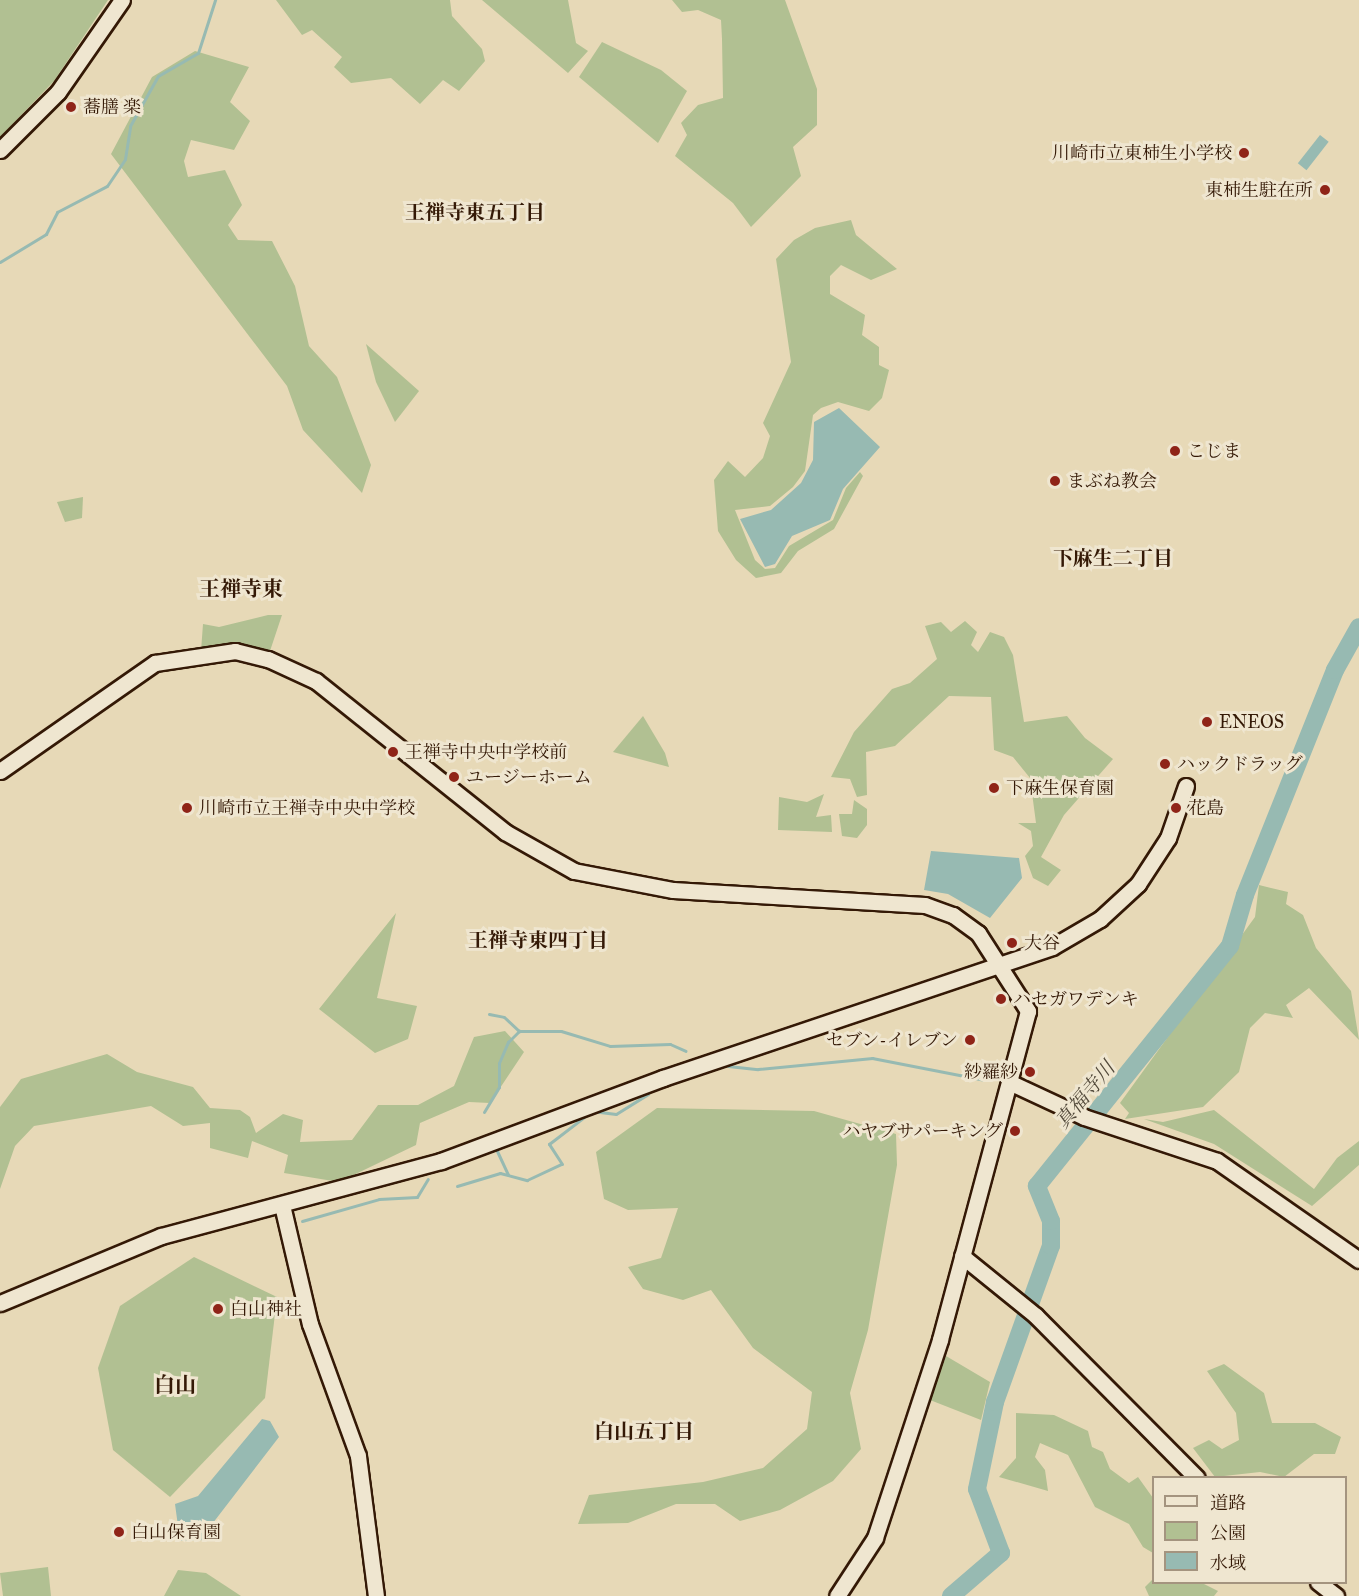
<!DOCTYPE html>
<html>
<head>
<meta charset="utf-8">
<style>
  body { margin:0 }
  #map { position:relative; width:1359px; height:1596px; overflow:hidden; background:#e7d9b7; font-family:"IM FELL Great Primer","Noto Serif JP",serif }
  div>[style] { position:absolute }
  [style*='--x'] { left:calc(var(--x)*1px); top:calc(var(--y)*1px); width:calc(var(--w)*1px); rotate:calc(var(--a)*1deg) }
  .green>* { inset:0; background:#b1c092 }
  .water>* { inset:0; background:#97bab2; transform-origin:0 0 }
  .stream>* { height:3px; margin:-1.5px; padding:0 1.5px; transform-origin:1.5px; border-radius:1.5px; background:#97bab2 }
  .river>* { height:18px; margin:-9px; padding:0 9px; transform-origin:9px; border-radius:9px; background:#97bab2 }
  .roads { filter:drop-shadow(2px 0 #341906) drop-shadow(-2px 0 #341906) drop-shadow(0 2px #341906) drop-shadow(0 -2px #341906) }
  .secondary>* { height:15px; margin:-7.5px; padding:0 7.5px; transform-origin:7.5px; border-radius:7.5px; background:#efe6d0 }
  .dots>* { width:16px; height:16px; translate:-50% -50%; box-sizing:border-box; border:3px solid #efe6d0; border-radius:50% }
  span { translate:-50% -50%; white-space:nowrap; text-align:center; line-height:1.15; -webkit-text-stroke:6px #efe6d0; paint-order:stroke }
  .poi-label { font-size:18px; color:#341906 }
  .left { translate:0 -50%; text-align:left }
  .right { translate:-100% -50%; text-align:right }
  .neighbourhood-label { font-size:20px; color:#341906; font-weight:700 }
  .water-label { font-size:20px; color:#52493a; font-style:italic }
  .quarter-label { font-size:21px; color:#341906; font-weight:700 }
  .legend { position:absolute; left:1152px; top:1476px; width:195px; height:108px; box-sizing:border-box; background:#efe6d0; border:2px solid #a4947f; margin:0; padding:8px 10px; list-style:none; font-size:18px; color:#341906 }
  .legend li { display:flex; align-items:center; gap:12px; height:30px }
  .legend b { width:30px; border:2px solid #a4947f }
</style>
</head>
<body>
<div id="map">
  <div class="green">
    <i style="clip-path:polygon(0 0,108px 0,54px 81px,0 137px)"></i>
    <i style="clip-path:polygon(276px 0,450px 0,452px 16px,482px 49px,485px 61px,459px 91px,443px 80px,420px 104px,391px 78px,351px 83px,334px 67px,342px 57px,312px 30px,302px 35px)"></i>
    <i style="clip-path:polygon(482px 0,568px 0,576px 43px,588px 51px,568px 73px)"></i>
    <i style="clip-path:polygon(672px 0,785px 0,817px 89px,817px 125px,793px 147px,801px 176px,751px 227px,733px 203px,675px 156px,687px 135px,681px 123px,698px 105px,723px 98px,722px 39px,721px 20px,698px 10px,682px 12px)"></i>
    <i style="clip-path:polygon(602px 42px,661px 70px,687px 91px,658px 143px,579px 77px)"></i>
    <i style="clip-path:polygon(195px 51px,249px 67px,230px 102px,250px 121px,234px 150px,191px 140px,184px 161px,188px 177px,225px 170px,242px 205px,228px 225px,238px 240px,272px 241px,295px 286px,309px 346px,337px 377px,371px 465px,362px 493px,303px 430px,287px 386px,111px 154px,152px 77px)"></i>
    <i style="clip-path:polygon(851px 220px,856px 235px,897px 269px,871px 280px,841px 265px,830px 276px,830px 294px,865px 315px,862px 335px,879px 347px,879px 365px,889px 370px,882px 398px,869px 411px,838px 402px,821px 408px,813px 415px,805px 471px,793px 487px,770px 506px,735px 510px,755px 560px,765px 569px,775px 568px,789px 546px,833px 520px,846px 488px,860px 472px,863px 476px,834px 529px,798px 551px,781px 573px,756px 578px,736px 560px,718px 531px,714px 480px,728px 461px,745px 477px,763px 458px,770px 436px,763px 423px,791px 362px,776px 259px,794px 240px,815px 228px)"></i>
    <i style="clip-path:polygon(366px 344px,419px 391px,395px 422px,376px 382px)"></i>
    <i style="clip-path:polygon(83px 497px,82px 518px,65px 522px,57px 502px)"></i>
    <i style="clip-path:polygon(268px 615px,282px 615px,268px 657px,201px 651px,203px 624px,219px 627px)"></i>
    <i style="clip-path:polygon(965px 621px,977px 632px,971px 645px,978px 652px,990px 632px,1004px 637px,1013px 655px,1024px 722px,1067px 716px,1085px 738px,1113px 759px,1064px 815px,1041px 857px,1061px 870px,1048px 886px,1033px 878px,1025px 856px,1033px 846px,1031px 831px,1018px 823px,1036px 823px,1030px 778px,1013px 757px,994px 750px,991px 697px,949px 696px,895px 746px,866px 752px,867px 795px,857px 797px,850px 779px,831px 777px,854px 732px,892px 689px,910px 683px,937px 659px,925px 626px,941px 622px,951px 632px)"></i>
    <i style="clip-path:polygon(643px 716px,665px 753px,669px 767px,613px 752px)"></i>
    <i style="clip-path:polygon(824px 794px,816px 817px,831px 815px,832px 832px,778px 830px,779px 797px,807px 802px)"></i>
    <i style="clip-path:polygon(854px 800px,867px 809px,867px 825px,857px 838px,842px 836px,839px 814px,852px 814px)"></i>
    <i style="clip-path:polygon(1259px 885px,1288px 892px,1286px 904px,1303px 915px,1316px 948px,1351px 991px,1359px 1040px,1309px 988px,1286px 1005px,1293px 1018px,1265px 1013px,1250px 1028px,1239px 1072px,1203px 1107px,1125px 1119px,1129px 1113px,1120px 1103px,1255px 917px)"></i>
    <i style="clip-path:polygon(396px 913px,377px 998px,417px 1006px,408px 1039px,375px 1053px,319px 1009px)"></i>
    <i style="clip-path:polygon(505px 1031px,524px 1052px,490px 1103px,469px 1102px,420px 1123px,416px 1145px,339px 1182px,284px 1173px,288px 1155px,252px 1141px,248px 1158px,210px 1148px,210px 1123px,183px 1126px,151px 1106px,34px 1126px,15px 1146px,0 1189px,0 1107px,21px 1079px,107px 1054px,137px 1072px,193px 1087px,210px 1108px,240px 1110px,250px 1117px,256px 1133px,283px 1114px,303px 1120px,300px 1142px,352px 1140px,378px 1105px,418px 1105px,454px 1086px,474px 1037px)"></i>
    <i style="clip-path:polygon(657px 1108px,814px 1111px,896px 1134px,897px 1165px,868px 1330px,850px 1393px,861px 1449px,833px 1481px,780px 1510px,740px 1521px,715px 1504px,676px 1504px,628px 1523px,578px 1524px,589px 1495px,703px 1482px,763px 1468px,807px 1429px,812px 1392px,753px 1348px,711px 1290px,683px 1300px,643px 1289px,628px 1267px,661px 1258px,678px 1208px,628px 1210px,604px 1199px,596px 1152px)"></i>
    <i style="clip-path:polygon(1214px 1110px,1314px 1189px,1337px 1158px,1359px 1141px,1359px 1165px,1312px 1206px,1214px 1144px,1144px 1119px,1163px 1122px)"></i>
    <i style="clip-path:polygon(194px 1257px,277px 1297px,265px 1398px,170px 1497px,113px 1450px,98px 1368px,120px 1306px)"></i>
    <i style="clip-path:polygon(946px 1356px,990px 1382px,981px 1420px,930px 1400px)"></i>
    <i style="clip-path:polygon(1224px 1364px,1264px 1393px,1272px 1423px,1315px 1423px,1341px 1437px,1335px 1454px,1314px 1454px,1284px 1477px,1260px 1472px,1215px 1477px,1193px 1448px,1209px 1440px,1222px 1449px,1239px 1440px,1236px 1413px,1207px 1371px)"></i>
    <i style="clip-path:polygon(1016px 1413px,1054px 1415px,1088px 1431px,1092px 1447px,1103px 1452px,1110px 1469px,1129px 1483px,1138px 1477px,1153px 1498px,1153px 1553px,1143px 1547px,1129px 1524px,1095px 1507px,1068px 1455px,1040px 1443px,1035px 1457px,1045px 1470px,1048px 1491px,999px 1477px,1016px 1458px)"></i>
    <i style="clip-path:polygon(48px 1567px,51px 1596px,3px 1596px,0 1573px)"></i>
    <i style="clip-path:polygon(178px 1570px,206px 1573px,241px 1596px,164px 1596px)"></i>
    <i style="clip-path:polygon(1153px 1579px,1202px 1583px,1218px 1591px,1214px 1596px,1149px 1596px,1145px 1587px)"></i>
  </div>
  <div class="water">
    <i style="left:1320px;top:135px;width:11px;height:36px;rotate:38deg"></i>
    <i style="clip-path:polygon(839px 408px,880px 447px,843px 489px,830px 520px,792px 536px,775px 564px,765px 567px,740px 519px,771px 510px,801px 483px,813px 460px,814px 422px)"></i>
    <i style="clip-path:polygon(931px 851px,1019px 858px,1022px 878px,990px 918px,948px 894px,924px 890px)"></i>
    <i style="clip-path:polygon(262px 1419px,270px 1421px,279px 1437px,206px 1532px,206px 1540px,180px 1541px,175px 1504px,198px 1496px)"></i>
  </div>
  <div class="stream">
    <i style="--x:0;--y:262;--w:54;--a:-31.3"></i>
    <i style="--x:46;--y:234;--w:25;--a:-63"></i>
    <i style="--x:57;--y:212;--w:56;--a:-27.5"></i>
    <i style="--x:107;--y:186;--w:32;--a:-56"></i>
    <i style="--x:125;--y:159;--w:33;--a:-81"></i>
    <i style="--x:130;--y:126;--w:57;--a:-60.8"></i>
    <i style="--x:158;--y:76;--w:46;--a:-29.9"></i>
    <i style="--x:198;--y:53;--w:56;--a:-72.2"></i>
    <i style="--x:489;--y:1014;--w:15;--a:11"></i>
    <i style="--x:504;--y:1017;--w:21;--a:43"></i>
    <i style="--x:728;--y:1066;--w:30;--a:6"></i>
    <i style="--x:758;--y:1069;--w:115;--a:-5.5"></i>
    <i style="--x:872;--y:1058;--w:115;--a:11"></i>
    <i style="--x:484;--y:1112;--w:29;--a:-59"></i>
    <i style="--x:499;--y:1087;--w:24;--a:-90"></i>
    <i style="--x:499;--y:1063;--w:23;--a:-67"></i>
    <i style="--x:508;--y:1042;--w:16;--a:-45"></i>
    <i style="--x:519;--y:1031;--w:42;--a:0"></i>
    <i style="--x:561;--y:1031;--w:51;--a:17"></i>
    <i style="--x:610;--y:1046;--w:60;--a:-1.9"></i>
    <i style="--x:670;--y:1044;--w:17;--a:24"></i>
    <i style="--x:497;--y:1151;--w:26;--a:65"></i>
    <i style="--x:457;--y:1186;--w:45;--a:-16.8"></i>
    <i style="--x:500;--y:1173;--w:28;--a:15"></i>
    <i style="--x:527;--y:1180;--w:38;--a:-25"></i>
    <i style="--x:562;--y:1164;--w:24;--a:-123"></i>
    <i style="--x:549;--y:1144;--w:54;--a:-37.5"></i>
    <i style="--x:592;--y:1111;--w:24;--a:7"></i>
    <i style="--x:616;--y:1114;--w:38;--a:-32"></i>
    <i style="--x:302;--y:1221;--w:80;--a:-15.9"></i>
    <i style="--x:379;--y:1199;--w:38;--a:-3"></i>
    <i style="--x:417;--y:1197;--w:21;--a:-59"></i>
  </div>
  <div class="river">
    <i style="--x:951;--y:1596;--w:66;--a:-40.7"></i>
    <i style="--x:1001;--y:1553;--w:68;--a:-110.6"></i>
    <i style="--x:977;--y:1489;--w:89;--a:-78.3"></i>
    <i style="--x:995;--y:1402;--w:166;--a:-70.3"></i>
    <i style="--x:1051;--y:1246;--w:25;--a:-90"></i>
    <i style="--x:1051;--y:1221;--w:38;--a:-112"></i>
    <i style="--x:1037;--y:1186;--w:308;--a:-51.2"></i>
    <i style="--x:1230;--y:946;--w:53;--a:-73.6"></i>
    <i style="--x:1245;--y:895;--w:242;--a:-68.2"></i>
    <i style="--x:1335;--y:670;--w:49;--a:-60.8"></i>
  </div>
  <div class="roads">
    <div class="secondary">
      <i style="--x:0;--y:150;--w:82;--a:-45"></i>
      <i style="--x:58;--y:92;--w:112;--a:-55.2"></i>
      <i style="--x:0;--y:771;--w:189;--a:-34.9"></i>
      <i style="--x:155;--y:663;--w:81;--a:-8.5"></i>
      <i style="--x:235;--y:651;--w:34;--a:14"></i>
      <i style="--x:268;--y:659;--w:53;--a:24.6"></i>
      <i style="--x:316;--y:681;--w:242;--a:38.6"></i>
      <i style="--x:505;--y:832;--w:79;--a:29.5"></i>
      <i style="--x:574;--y:871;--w:101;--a:10.9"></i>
      <i style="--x:673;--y:890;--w:252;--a:3.4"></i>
      <i style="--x:925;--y:905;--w:30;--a:20"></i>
      <i style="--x:953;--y:915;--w:31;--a:36"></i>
      <i style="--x:978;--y:933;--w:93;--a:57.3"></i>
      <i style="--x:1028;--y:1011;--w:341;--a:105"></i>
      <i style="--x:940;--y:1340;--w:208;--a:108.2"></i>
      <i style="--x:875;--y:1538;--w:69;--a:123.2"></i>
      <i style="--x:1009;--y:1082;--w:83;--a:25"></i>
      <i style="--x:1084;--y:1117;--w:140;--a:18.3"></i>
      <i style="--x:1217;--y:1161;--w:173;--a:34.9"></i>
      <i style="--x:282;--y:1205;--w:122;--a:76.8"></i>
      <i style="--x:310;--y:1324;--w:140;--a:70"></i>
      <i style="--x:358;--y:1456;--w:141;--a:82.7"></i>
      <i style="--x:962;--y:1256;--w:95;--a:39"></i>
      <i style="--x:1036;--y:1316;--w:228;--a:45.2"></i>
      <i style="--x:0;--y:1303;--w:174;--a:-22.6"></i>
      <i style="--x:161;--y:1236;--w:290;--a:-15"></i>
      <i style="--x:441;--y:1161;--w:237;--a:-20.5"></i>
      <i style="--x:663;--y:1078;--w:410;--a:-18.6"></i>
      <i style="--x:1052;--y:947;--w:56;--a:-30.3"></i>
      <i style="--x:1100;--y:919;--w:52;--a:-42.6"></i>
      <i style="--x:1138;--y:884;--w:55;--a:-56.9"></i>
      <i style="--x:1168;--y:838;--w:55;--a:-70.9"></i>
      <i style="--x:1318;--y:1582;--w:23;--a:38"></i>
    </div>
  </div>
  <div class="dots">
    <i style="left:71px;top:107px;background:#8f2418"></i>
    <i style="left:1244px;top:153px;background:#8f2418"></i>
    <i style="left:1325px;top:190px;background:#8f2418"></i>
    <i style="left:1175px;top:451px;background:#8f2418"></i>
    <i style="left:1055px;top:481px;background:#8f2418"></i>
    <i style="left:1207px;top:722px;background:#8f2418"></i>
    <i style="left:393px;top:752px;background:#8f2418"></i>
    <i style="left:1165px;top:764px;background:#8f2418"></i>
    <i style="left:454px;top:777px;background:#8f2418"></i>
    <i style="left:994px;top:788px;background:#8f2418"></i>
    <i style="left:187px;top:808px;background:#8f2418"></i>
    <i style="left:1176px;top:808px;background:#8f2418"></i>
    <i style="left:1012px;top:943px;background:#8f2418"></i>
    <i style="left:1001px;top:999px;background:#8f2418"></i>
    <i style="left:970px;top:1040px;background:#8f2418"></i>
    <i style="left:1030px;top:1072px;background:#8f2418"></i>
    <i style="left:1015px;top:1131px;background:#8f2418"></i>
    <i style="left:218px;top:1309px;background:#8f2418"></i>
    <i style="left:119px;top:1532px;background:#8f2418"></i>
  </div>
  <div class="poi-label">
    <span class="left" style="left:83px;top:107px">蕎膳 楽</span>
    <span class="right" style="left:1232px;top:153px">川崎市立東柿生小学校</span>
    <span class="right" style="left:1313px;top:190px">東柿生駐在所</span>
    <span class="left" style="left:1187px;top:451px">こじま</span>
    <span class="left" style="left:1067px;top:481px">まぶね教会</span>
    <span class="left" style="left:1219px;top:722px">ENEOS</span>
    <span class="left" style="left:405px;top:752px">王禅寺中央中学校前</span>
    <span class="left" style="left:1177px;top:764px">ハックドラッグ</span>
    <span class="left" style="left:466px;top:777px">ユージーホーム</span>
    <span class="left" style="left:1006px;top:788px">下麻生保育園</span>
    <span class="left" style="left:199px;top:808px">川崎市立王禅寺中央中学校</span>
    <span class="left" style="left:1188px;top:808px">花島</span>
    <span class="left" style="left:1024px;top:943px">大谷</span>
    <span class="left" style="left:1013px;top:999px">ハセガワデンキ</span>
    <span class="right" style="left:958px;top:1040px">セブン-イレブン</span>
    <span class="right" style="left:1018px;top:1072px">紗羅紗</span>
    <span class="right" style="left:1003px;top:1131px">ハヤブサパーキング</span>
    <span class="left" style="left:230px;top:1309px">白山神社</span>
    <span class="left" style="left:131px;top:1532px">白山保育園</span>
  </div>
  <div class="neighbourhood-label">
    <span style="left:475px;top:212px">王禅寺東五丁目</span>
    <span style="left:1113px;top:558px">下麻生二丁目</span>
    <span style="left:538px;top:940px">王禅寺東四丁目</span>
    <span style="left:644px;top:1431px">白山五丁目</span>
  </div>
  <div class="water-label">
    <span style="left:1085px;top:1095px;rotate:-50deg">真福寺川</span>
  </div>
  <div class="quarter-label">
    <span style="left:241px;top:589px">王禅寺東</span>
    <span style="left:175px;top:1385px">白山</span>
  </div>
  <ul class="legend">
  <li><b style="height:8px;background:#efe6d0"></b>道路</li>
  <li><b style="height:16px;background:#b1c092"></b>公園</li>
  <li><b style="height:16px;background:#97bab2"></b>水域</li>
  </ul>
</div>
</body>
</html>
